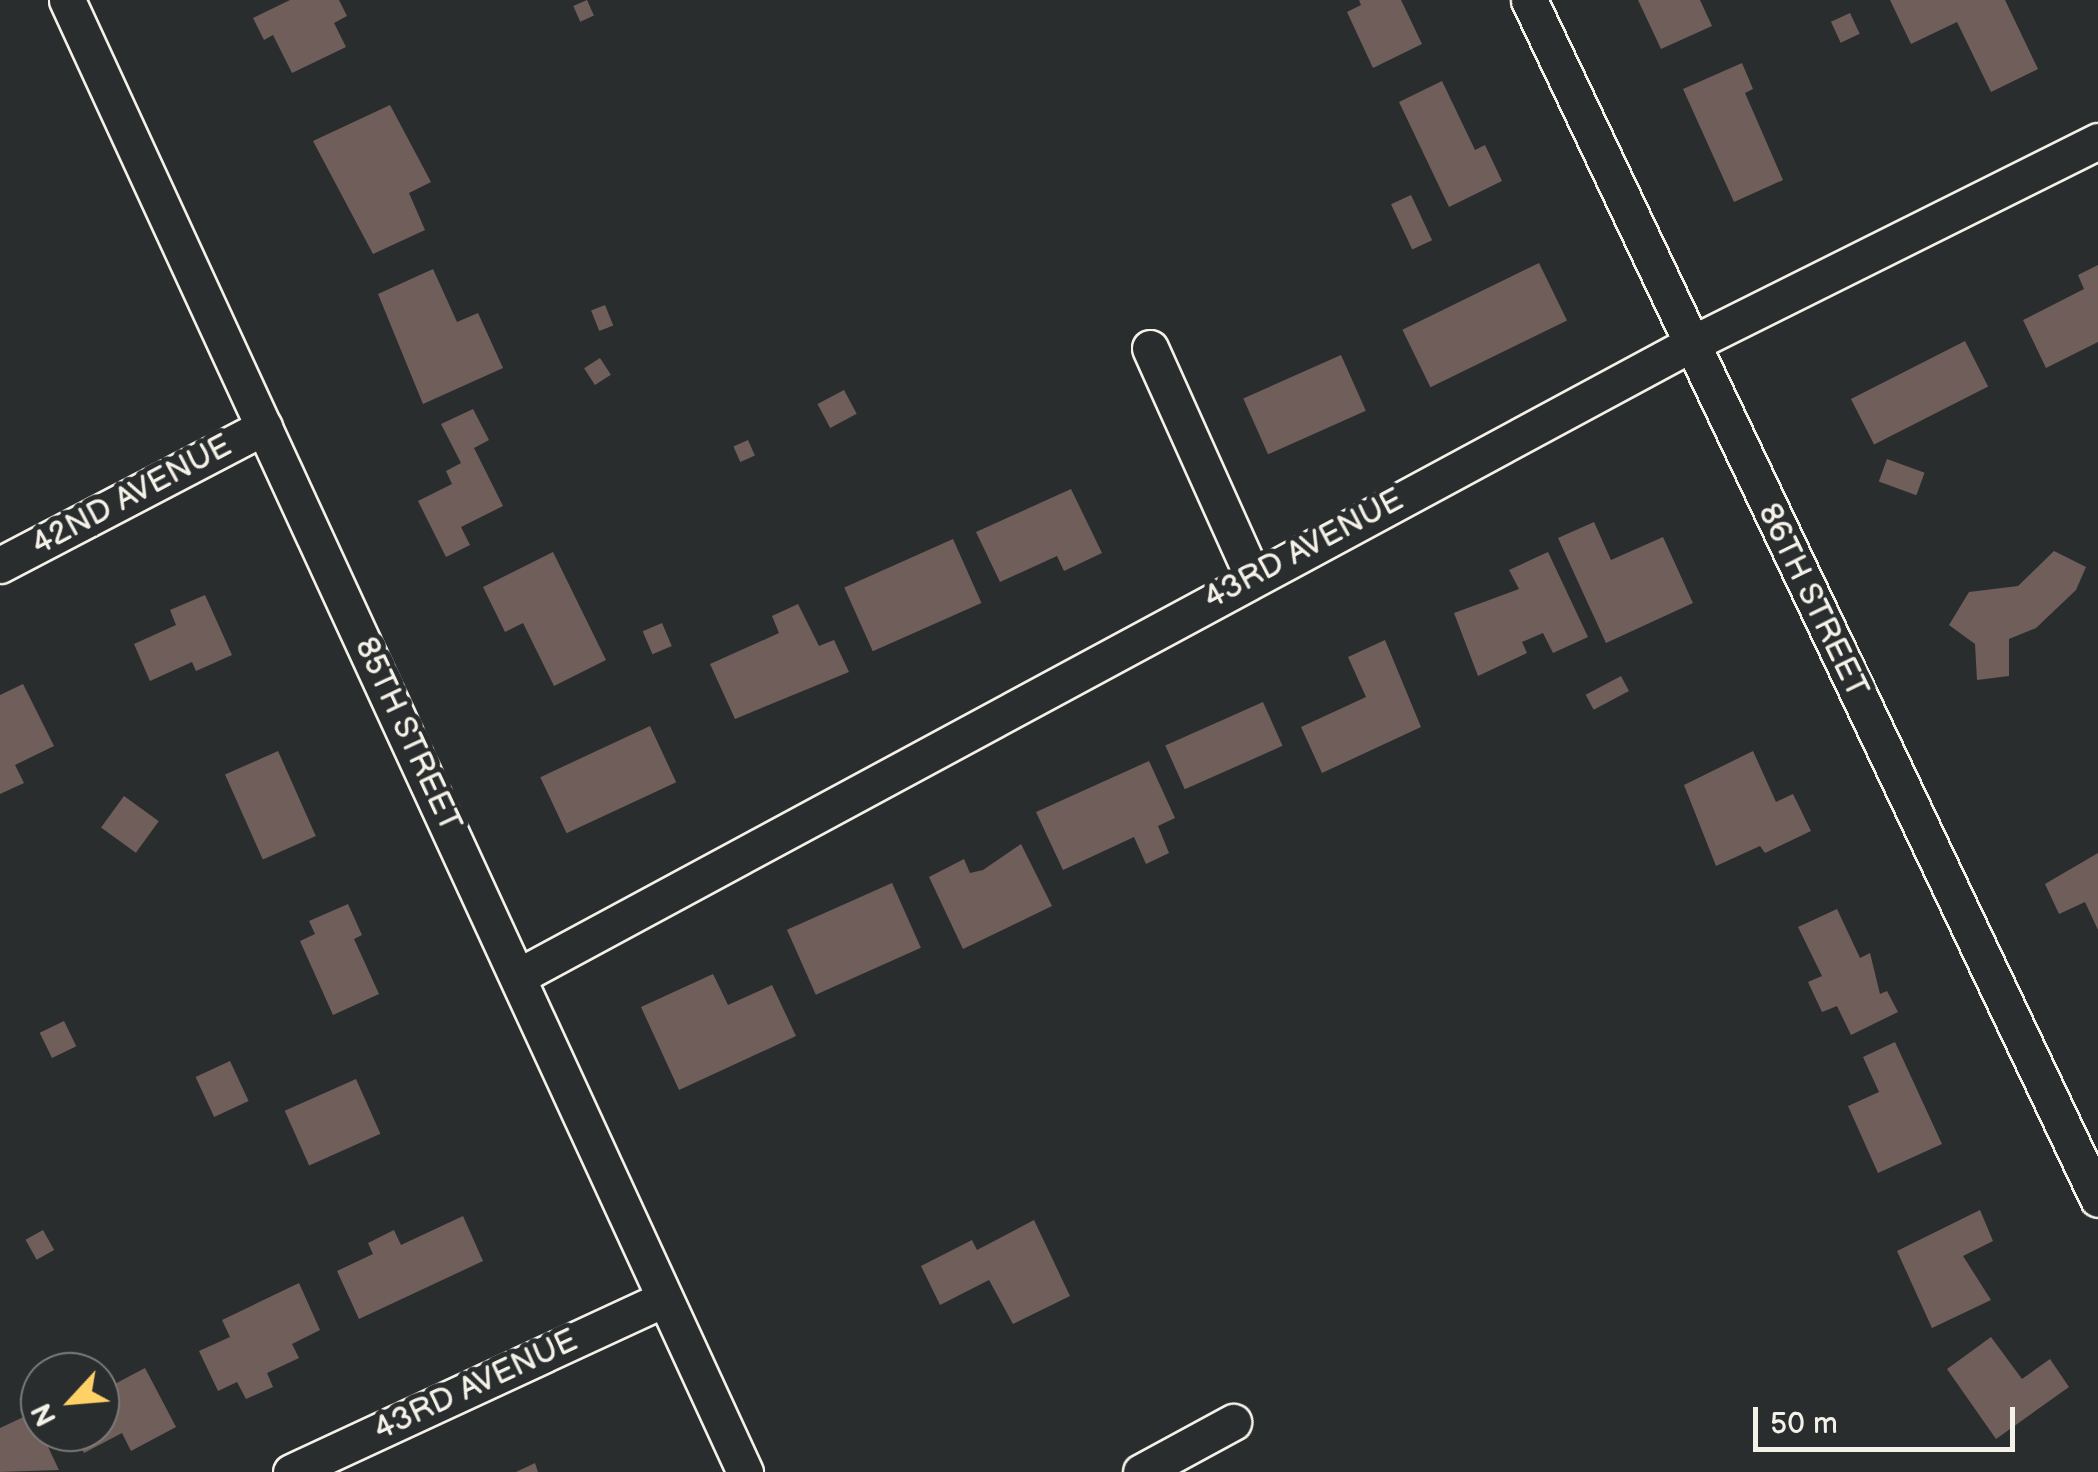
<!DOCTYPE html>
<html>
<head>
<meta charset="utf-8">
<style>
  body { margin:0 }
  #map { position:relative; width:2098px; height:1472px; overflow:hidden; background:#2a2d2e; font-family:"Balsamiq Sans",sans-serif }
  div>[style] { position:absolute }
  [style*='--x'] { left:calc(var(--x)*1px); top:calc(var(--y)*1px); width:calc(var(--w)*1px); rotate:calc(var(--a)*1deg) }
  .building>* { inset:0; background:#705e5b; transform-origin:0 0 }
  .roads { filter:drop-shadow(2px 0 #f4f1e8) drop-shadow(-2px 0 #f4f1e8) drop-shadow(0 2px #f4f1e8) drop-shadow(0 -2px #f4f1e8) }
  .minor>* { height:35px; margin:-17.5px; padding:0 17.5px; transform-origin:17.5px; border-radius:17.5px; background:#2a2d2e }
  span { translate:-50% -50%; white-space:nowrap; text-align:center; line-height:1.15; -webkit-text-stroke:10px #2a2d2e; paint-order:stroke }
  .street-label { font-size:32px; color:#f4f1e8 }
  .north { position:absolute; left:20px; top:1352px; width:100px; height:100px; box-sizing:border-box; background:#2a2d2e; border:2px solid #7b7b78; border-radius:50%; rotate:244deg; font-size:28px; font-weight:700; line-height:40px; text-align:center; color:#f4f1e8 }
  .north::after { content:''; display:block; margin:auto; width:35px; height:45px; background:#ffd166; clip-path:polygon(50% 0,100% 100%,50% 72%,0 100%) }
  .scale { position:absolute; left:1753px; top:1407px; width:262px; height:45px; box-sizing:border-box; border:5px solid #f4f1e8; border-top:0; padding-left:12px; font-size:30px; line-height:35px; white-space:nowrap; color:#f4f1e8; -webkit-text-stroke:8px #2a2d2e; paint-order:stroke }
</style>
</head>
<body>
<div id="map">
  <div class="building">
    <i style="clip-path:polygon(290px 0,339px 0,347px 16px,334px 23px,346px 47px,292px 73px,273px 35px,264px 40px,253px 18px)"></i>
    <i style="left:587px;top:0;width:17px;height:15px;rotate:66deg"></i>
    <i style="clip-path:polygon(1359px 0,1401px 0,1422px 44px,1373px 68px,1347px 12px,1361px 5px)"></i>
    <i style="clip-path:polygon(1638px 0,1700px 0,1712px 26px,1661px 49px)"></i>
    <i style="clip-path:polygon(1890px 0,2005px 0,2038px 69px,1991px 92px,1957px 22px,1911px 44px)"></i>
    <i style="left:1850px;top:13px;width:23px;height:21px;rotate:65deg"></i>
    <i style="clip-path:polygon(1742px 63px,1753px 89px,1745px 93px,1783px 180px,1734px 202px,1683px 89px)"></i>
    <i style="clip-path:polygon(1442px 81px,1475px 150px,1485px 145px,1502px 181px,1449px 207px,1399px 102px)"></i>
    <i style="clip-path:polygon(390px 105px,431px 182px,409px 193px,425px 230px,373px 254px,313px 141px)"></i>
    <i style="left:1411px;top:195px;width:50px;height:22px;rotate:65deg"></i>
    <i style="left:1539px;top:263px;width:64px;height:152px;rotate:64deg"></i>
    <i style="clip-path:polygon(2098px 265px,2098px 342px,2046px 368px,2023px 320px,2084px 289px,2078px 275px)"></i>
    <i style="clip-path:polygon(433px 269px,457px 322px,478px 313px,503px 368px,423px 404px,378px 294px)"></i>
    <i style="left:605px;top:305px;width:22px;height:15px;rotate:68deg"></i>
    <i style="left:1965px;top:341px;width:51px;height:128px;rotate:63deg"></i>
    <i style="left:1341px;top:355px;width:61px;height:107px;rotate:66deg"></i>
    <i style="left:600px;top:358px;width:20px;height:19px;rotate:57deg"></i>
    <i style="left:844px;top:390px;width:27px;height:30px;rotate:62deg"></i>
    <i style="clip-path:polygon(473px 409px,489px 440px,474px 448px,503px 506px,461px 527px,470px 545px,446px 557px,418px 501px,452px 484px,446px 471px,461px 463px,441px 424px)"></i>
    <i style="left:748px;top:440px;width:17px;height:16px;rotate:66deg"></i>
    <i style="left:1887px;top:459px;width:40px;height:24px;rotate:20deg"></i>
    <i style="clip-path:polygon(1071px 489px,1102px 553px,1064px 571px,1057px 556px,1000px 582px,976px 532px)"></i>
    <i style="clip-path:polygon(1594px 522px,1611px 560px,1663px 537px,1693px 603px,1606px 643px,1558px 538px)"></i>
    <i style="left:953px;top:539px;width:70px;height:119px;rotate:66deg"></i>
    <i style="clip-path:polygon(2054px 551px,2086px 567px,2076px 590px,2036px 628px,2009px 639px,2009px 676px,1977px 680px,1975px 644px,1949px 625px,1969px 592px,2018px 586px)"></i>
    <i style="clip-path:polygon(553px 552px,606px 660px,554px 686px,523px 623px,505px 632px,483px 587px)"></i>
    <i style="clip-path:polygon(1548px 552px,1588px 637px,1553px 653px,1543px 633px,1522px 642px,1527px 653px,1478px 676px,1454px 613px,1519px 589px,1509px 570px)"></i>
    <i style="clip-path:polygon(205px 595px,232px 655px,196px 671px,192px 662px,150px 681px,134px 644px,176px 625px,170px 610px)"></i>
    <i style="clip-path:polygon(798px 604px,819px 646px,834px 640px,849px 672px,735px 719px,710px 664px,779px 633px,772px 616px)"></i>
    <i style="left:662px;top:623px;width:25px;height:21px;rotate:67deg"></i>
    <i style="clip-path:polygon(1385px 640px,1421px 727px,1322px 773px,1301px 727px,1366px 697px,1348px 657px)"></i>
    <i style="left:1621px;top:676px;width:17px;height:40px;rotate:62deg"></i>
    <i style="clip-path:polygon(23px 684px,54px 746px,15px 765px,24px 783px,0 794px,0 695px)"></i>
    <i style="left:1263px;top:702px;width:48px;height:107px;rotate:66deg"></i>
    <i style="left:650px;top:726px;width:62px;height:121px;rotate:65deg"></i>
    <i style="left:278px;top:751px;width:93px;height:58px;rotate:66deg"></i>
    <i style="clip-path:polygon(1753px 751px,1776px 802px,1793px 794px,1811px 831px,1765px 853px,1760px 846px,1716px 866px,1684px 785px)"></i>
    <i style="clip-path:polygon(1149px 761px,1175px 818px,1158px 826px,1169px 853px,1146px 864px,1134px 837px,1063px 870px,1036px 812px)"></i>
    <i style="left:124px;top:796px;width:43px;height:39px;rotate:36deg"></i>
    <i style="clip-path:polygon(1021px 844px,1052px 906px,963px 949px,929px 877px,964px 859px,970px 873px,983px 870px)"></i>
    <i style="clip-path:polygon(2098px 853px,2098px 930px,2085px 902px,2059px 914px,2045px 884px)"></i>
    <i style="left:892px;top:883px;width:71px;height:115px;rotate:66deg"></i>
    <i style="clip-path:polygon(348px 904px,362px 935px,354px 939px,379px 994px,333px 1015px,300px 941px,315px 934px,309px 921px)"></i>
    <i style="clip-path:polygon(1837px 909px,1860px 958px,1870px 953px,1880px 994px,1887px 991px,1898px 1012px,1851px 1035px,1837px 1006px,1822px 1012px,1808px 982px,1822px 976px,1798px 927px)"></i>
    <i style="clip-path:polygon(713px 974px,728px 1005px,772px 985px,796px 1036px,679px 1090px,641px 1007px)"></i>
    <i style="left:64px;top:1021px;width:28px;height:27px;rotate:64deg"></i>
    <i style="clip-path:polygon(1895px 1042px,1942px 1144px,1878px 1173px,1848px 1106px,1879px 1092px,1863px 1057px)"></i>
    <i style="left:230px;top:1061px;width:44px;height:38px;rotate:65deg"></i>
    <i style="left:356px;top:1079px;width:60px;height:78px;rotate:66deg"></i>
    <i style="clip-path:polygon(1980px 1210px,1993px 1241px,1963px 1256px,1991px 1300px,1932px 1328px,1897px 1251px)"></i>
    <i style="clip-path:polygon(463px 1216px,483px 1261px,359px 1319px,337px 1271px,373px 1254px,368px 1243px,394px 1230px,401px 1245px)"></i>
    <i style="clip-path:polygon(1034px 1220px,1070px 1296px,1013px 1324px,989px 1280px,940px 1305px,921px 1266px,972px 1240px,977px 1250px)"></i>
    <i style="left:43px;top:1230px;width:23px;height:20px;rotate:61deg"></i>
    <i style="clip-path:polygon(299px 1283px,320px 1330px,292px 1344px,299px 1358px,267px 1373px,273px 1387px,246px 1399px,237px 1382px,218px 1391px,199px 1351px,230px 1337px,222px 1320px)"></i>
    <i style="clip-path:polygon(1991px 1337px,2022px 1379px,2050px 1359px,2069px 1387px,1996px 1439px,1947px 1369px)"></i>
    <i style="clip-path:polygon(145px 1368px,176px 1427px,131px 1451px,122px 1433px,84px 1453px,73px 1432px,100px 1432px,100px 1371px,109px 1387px)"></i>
    <i style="clip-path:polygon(32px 1413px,59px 1470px,0 1472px,0 1428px)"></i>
    <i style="clip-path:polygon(535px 1463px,538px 1472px,516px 1472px)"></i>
  </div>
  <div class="roads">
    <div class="minor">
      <i style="--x:67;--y:0;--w:1621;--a:65.27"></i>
      <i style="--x:1529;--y:0;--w:1327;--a:64.61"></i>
      <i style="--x:1150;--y:348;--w:251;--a:65.8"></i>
      <i style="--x:0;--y:565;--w:298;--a:-27.6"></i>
      <i style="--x:519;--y:976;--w:1329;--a:-28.34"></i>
      <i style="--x:1689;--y:345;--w:457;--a:-26.5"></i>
      <i style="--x:291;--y:1472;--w:409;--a:-24.9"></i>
      <i style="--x:1141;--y:1472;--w:105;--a:-28.5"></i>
    </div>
  </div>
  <div class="street-label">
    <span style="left:132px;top:496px;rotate:-28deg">42ND AVENUE</span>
    <span style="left:1304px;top:550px;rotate:-28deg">43RD AVENUE</span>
    <span style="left:1812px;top:601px;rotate:64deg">86TH STREET</span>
    <span style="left:407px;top:735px;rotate:65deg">85TH STREET</span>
    <span style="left:476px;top:1386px;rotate:-25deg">43RD AVENUE</span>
  </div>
  <div class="north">N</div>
  <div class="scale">50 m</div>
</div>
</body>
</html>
